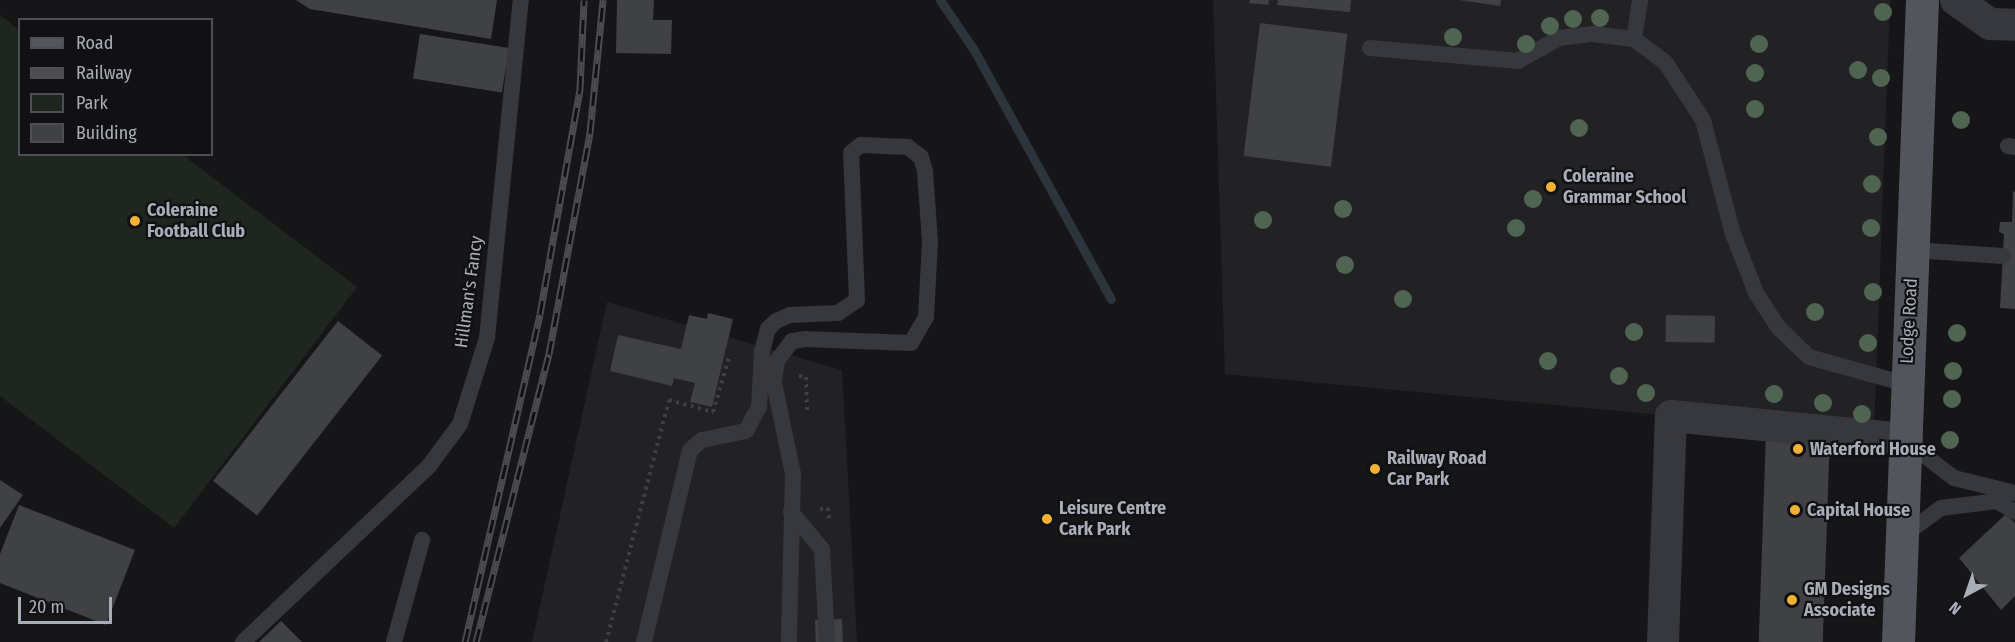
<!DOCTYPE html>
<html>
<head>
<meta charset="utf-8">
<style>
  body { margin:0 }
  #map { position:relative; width:2015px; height:642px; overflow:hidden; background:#161618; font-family:"Fira Sans Condensed",sans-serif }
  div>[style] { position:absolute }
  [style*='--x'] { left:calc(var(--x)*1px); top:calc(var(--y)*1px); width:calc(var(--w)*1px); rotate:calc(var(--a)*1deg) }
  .built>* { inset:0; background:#222225 }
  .green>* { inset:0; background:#1e261f }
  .stream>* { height:9px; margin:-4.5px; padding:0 4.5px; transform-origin:4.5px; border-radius:4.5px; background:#2c353c }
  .building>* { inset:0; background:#404145; transform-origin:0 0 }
  .path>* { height:4px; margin-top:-2px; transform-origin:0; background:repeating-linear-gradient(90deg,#3d3f44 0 3px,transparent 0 7.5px) }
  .service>* { height:16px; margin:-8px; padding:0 8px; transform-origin:8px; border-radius:8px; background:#37383d }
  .minor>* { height:32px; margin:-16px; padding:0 16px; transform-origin:16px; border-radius:16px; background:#37383d }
  .primary>* { height:33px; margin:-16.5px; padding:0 16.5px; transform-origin:16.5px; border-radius:16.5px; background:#53555c }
  .rail>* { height:7px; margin-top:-3.5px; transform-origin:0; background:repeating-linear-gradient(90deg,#111113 0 14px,#4a4c52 0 28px); box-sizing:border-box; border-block:2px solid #4a4c52 }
  .trees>* { width:18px; height:18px; margin:-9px; border-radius:50%; background:#506452 }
  .dots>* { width:16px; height:16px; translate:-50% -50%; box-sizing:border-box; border:3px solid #111113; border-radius:50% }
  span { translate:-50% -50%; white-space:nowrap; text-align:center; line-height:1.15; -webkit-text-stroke:4.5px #111113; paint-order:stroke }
  .poi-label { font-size:18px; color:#a8adb8; font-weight:700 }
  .left { translate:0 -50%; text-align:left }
  .street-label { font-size:18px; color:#a8adb8 }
  .legend { position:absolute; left:18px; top:18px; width:195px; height:138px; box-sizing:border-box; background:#111113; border:2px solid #4d4f55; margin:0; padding:8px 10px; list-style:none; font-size:18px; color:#a8adb8 }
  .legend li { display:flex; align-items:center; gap:12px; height:30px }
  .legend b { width:30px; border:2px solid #4d4f55 }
  .north { position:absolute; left:1937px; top:564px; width:60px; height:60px; -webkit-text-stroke:4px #111113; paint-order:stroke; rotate:220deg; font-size:16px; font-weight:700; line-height:24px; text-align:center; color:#a8adb8 }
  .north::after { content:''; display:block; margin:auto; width:21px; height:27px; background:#a8adb8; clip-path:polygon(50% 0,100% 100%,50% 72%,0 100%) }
  .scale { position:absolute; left:18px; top:597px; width:94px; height:27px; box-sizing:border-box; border:3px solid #a8adb8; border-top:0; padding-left:8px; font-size:18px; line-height:21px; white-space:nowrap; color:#a8adb8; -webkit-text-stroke:4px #111113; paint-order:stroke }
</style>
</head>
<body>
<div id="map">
  <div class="built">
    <i style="clip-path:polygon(1213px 0,1890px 0,1874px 435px,1225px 374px)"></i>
    <i style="clip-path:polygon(607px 302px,842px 370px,857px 642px,532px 642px)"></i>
  </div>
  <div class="green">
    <i style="clip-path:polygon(0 15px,19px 30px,20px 154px,183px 155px,357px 287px,174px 528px,0 396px)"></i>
  </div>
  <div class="stream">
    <i style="--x:940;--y:0;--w:60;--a:55.8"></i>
    <i style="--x:974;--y:50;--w:284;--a:61.2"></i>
  </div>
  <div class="building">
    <i style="clip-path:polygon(296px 0,497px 0,491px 39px,310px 9px)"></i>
    <i style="clip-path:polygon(617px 0,654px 0,653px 20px,672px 20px,671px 54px,616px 53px)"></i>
    <i style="clip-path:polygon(1250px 0,1269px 0,1268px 5px,1249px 3px)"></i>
    <i style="clip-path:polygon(1278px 0,1351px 0,1350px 12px,1277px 5px)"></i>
    <i style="clip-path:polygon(1459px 0,1501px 0,1500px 6px)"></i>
    <i style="left:1260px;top:23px;width:88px;height:134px;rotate:7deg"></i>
    <i style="left:420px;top:34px;width:90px;height:45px;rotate:9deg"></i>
    <i style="clip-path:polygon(2013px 191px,2015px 192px,2015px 309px,2000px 308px,2004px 234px,1999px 232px,2000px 222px,2012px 222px)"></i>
    <i style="clip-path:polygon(708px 313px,733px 319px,712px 407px,690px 402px,695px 383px,674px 378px,672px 386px,610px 371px,618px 335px,681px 349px,689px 315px,707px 319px)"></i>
    <i style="left:1666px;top:315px;width:49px;height:27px;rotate:1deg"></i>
    <i style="left:338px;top:321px;width:56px;height:203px;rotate:38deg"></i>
    <i style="left:1766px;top:433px;width:64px;height:209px;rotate:2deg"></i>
    <i style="clip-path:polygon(0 480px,23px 495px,0 528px)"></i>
    <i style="clip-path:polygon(19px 505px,135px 550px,106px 625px,0 583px,0 554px)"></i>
    <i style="clip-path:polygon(2006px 514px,2015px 523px,2015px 596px,2001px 610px,1959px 558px)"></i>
    <i style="left:842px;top:619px;width:23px;height:27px;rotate:88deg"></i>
    <i style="clip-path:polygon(281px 621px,302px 642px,259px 642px)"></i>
  </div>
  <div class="path">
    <i style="--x:799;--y:376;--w:7;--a:8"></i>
    <i style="--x:806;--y:377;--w:34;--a:88"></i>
    <i style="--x:820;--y:509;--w:8;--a:-7"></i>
    <i style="--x:828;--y:508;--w:11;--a:85"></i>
    <i style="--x:606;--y:642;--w:250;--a:-75.4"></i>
    <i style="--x:669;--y:400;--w:46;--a:15.3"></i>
    <i style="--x:713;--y:412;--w:57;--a:-73.8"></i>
  </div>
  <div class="service">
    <i style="--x:1634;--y:39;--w:39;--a:-81"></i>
    <i style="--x:1370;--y:48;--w:149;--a:5"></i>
    <i style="--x:1518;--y:61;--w:47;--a:-29.3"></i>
    <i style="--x:1559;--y:38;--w:34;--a:-7"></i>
    <i style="--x:1593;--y:34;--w:41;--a:7"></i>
    <i style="--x:1634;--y:39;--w:39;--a:37"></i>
    <i style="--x:1665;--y:62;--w:69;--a:56.8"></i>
    <i style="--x:1703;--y:120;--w:118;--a:75.3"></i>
    <i style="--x:1733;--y:234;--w:63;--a:68.7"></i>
    <i style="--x:1756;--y:293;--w:40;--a:57.1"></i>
    <i style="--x:1778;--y:327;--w:43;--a:44.1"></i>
    <i style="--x:1809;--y:357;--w:101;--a:15.6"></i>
    <i style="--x:2008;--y:146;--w:7;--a:8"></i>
    <i style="--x:1913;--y:250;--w:90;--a:3.8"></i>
    <i style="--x:1907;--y:442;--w:59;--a:37.5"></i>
    <i style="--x:1954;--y:478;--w:63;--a:13.8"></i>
    <i style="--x:791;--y:512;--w:48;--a:50"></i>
    <i style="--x:822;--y:549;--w:93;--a:86.9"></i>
    <i style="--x:1904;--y:535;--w:46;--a:-36.1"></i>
    <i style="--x:1941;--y:508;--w:56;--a:-7.1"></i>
    <i style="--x:1997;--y:501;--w:21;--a:31"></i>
    <i style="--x:243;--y:642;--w:256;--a:-43.4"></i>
    <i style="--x:429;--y:466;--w:52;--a:-53.6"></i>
    <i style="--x:460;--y:424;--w:90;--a:-72.6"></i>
    <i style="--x:487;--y:338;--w:340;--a:-84.3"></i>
    <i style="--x:394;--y:642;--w:106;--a:-74.6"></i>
    <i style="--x:644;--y:642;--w:197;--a:-76.5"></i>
    <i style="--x:690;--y:450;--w:16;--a:-40"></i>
    <i style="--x:702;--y:440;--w:45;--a:-11.6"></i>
    <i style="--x:746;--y:431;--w:27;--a:-62"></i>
    <i style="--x:759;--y:407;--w:56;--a:-86.9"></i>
    <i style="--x:762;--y:351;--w:23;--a:-75"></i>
    <i style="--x:768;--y:329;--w:11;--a:-45"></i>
    <i style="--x:776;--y:321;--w:15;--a:-23"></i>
    <i style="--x:790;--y:315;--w:48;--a:-2.4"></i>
    <i style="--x:838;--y:313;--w:23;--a:-34"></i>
    <i style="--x:857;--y:300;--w:147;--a:-92.3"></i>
    <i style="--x:851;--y:153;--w:13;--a:-39"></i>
    <i style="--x:861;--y:145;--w:47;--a:2.4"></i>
    <i style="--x:908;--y:147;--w:16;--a:38"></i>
    <i style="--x:921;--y:157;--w:15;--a:74"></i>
    <i style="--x:925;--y:171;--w:70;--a:85.9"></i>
    <i style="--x:930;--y:241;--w:76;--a:93"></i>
    <i style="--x:926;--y:317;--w:30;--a:120"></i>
    <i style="--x:911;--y:343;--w:106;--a:-177.8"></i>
    <i style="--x:805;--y:339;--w:13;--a:171"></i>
    <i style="--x:792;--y:341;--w:25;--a:127"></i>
    <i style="--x:777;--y:361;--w:22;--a:98"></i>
    <i style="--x:774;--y:383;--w:93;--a:78.2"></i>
    <i style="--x:793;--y:474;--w:168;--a:91.4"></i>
  </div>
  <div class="minor">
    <i style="--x:1956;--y:0;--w:42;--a:35.2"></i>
    <i style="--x:1990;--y:24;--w:25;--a:2"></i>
    <i style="--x:1663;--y:642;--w:226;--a:-88"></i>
    <i style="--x:1671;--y:416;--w:237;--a:5.6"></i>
  </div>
  <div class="primary">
    <i style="--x:1898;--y:642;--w:642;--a:-87.86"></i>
  </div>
  <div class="rail">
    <i style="--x:465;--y:642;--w:336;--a:-77.1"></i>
    <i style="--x:540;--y:314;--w:229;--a:-79.9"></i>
    <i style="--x:580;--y:89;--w:89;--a:-87.4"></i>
    <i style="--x:476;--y:642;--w:297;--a:-75.8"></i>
    <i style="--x:549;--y:354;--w:225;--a:-79.5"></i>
    <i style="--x:590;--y:133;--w:134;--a:-84.4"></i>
  </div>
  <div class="trees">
    <i style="left:1883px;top:12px"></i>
    <i style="left:1600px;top:18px"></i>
    <i style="left:1573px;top:19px"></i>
    <i style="left:1550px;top:26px"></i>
    <i style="left:1453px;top:37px"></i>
    <i style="left:1526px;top:44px"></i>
    <i style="left:1759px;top:44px"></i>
    <i style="left:1858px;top:70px"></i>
    <i style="left:1755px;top:73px"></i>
    <i style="left:1881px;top:78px"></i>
    <i style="left:1755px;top:109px"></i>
    <i style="left:1961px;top:120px"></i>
    <i style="left:1579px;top:128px"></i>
    <i style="left:1878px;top:137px"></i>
    <i style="left:1872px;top:184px"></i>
    <i style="left:1533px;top:199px"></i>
    <i style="left:1343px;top:209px"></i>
    <i style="left:1263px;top:220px"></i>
    <i style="left:1516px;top:228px"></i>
    <i style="left:1871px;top:228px"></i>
    <i style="left:1345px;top:265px"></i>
    <i style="left:1873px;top:292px"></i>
    <i style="left:1403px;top:299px"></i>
    <i style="left:1815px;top:312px"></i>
    <i style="left:1634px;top:332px"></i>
    <i style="left:1957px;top:333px"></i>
    <i style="left:1868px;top:343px"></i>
    <i style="left:1548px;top:361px"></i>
    <i style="left:1953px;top:371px"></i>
    <i style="left:1619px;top:376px"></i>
    <i style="left:1646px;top:393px"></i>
    <i style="left:1774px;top:394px"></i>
    <i style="left:1952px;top:399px"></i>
    <i style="left:1823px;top:403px"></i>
    <i style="left:1862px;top:414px"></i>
    <i style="left:1950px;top:440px"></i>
  </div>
  <div class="dots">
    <i style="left:1551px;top:187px;background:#f2b134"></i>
    <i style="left:135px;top:221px;background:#f2b134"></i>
    <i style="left:1798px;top:449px;background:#f2b134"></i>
    <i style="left:1375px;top:469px;background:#f2b134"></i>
    <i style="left:1795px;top:510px;background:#f2b134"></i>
    <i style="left:1047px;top:519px;background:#f2b134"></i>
    <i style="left:1792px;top:600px;background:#f2b134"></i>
  </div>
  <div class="poi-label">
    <span class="left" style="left:1563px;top:187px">Coleraine<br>Grammar School</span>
    <span class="left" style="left:147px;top:221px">Coleraine<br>Football Club</span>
    <span class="left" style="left:1810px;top:449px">Waterford House</span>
    <span class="left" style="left:1387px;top:469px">Railway Road<br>Car Park</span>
    <span class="left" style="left:1059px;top:519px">Leisure Centre<br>Cark Park</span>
    <span class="left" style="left:1807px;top:510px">Capital House</span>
    <span class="left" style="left:1804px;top:600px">GM Designs<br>Associate</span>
  </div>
  <div class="street-label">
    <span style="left:469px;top:292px;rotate:-82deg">Hillman's Fancy</span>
    <span style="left:1909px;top:321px;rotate:-87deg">Lodge Road</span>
  </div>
  <ul class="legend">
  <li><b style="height:8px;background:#53555c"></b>Road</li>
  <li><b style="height:8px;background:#4a4c52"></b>Railway</li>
  <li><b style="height:16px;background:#1e261f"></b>Park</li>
  <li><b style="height:16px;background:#404145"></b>Building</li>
  </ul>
  <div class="north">N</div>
  <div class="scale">20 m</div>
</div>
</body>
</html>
